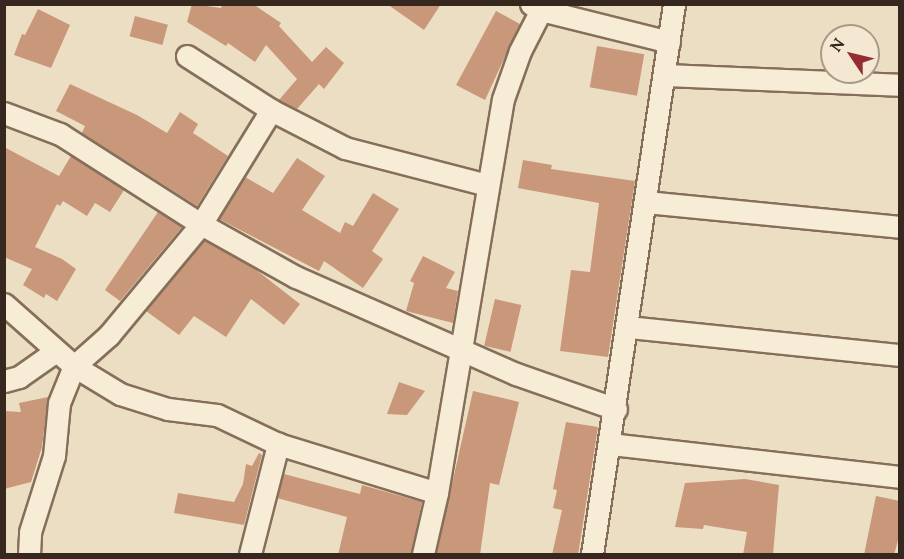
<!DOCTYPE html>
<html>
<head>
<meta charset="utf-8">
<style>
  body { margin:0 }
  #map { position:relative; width:904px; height:559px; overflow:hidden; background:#ecdec3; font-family:Lora,serif }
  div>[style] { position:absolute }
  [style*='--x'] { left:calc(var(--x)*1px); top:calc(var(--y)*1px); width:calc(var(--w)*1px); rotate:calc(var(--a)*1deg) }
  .building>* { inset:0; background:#c9977a; transform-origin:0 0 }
  .roads { filter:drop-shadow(2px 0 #866f5a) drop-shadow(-2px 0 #866f5a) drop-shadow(0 2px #866f5a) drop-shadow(0 -2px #866f5a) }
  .street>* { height:21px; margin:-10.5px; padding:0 10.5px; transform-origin:10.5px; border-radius:10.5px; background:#f7ecd6 }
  span { translate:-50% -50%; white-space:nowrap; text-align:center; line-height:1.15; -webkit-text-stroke:6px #f4e8d2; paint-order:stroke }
  .frame { position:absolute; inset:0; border:6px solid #36281e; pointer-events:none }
  .north { position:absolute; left:820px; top:24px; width:60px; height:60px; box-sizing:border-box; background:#f4e8d2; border:2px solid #a89b8a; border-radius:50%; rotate:305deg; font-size:16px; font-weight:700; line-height:24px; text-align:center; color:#36281e }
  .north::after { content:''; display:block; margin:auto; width:21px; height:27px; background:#932d33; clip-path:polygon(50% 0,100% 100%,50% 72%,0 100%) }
</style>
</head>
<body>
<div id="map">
  <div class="building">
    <i style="clip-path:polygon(192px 4px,221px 8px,223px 4px,253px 4px,281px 23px,279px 26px,312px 62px,326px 47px,344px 63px,324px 89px,319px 84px,297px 109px,279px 100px,297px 79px,266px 45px,255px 62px,228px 43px,226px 46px,187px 22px)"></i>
    <i style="clip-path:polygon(387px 4px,441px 4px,424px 30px)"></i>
    <i style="clip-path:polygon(38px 9px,70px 25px,51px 68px,14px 55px,22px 34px,25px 35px)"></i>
    <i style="clip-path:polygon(496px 11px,520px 24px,485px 100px,456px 85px)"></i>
    <i style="left:135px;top:16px;width:34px;height:21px;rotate:15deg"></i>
    <i style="left:597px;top:46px;width:48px;height:42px;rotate:10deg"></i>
    <i style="clip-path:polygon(70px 84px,137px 115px,167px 133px,180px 112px,198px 124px,193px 133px,228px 156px,197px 206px,82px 133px,85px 126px,56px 111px)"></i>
    <i style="clip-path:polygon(4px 147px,59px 176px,71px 156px,124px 190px,110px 212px,95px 203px,87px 216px,63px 201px,60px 206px,57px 204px,35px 247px,62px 259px,76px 269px,57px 301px,46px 294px,44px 298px,23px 285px,32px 269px,4px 257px)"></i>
    <i style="clip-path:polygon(297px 158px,325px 176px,302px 210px,340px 233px,345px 222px,353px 226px,373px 193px,399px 209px,372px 251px,383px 259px,363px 288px,324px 261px,319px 271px,219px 219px,245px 177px,273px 193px)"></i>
    <i style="clip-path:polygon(523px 160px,552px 165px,551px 169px,635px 181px,608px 357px,560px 351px,571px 270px,590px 272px,599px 203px,518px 188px)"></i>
    <i style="clip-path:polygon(158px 212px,182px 227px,120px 301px,105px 290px)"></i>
    <i style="clip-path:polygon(204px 240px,255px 269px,300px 304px,284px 325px,251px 299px,226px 337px,194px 316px,179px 335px,146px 311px)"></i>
    <i style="clip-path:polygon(423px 256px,455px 272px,446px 288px,458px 291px,453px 323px,406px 311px,414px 283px,410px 281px)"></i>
    <i style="left:495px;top:299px;width:27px;height:48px;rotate:13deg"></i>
    <i style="clip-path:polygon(399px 382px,425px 391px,407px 415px,387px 414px)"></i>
    <i style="clip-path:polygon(473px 391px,519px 402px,499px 485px,490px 483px,480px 555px,436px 555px)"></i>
    <i style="clip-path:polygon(48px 397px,42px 447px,31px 482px,4px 489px,4px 411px,21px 412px,19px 403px)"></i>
    <i style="clip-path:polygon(566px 422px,598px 427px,578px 555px,552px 555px,562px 510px,553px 508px,557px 490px,553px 489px)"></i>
    <i style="clip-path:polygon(259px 453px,262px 455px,244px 525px,174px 513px,178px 493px,234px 502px,243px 484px,246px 464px,252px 466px)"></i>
    <i style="clip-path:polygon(284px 474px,360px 494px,362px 485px,422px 502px,411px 555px,338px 555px,347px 517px,277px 498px)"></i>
    <i style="clip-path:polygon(745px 479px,779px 485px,773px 555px,743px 555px,747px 532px,704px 525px,703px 529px,675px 527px,685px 483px)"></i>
    <i style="clip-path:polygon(876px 496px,900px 501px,900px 533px,894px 555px,864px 555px)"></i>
  </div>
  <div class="roads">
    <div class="street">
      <i style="--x:531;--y:4;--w:12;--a:31"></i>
      <i style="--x:541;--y:10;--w:132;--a:14"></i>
      <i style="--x:187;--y:56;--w:100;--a:32.7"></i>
      <i style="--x:271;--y:110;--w:83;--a:27.2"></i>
      <i style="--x:345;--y:148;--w:147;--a:14.6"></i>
      <i style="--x:664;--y:75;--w:236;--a:2.4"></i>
      <i style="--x:4;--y:113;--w:60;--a:20.6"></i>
      <i style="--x:60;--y:134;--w:167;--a:32.6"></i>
      <i style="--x:201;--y:224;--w:109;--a:29.2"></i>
      <i style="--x:296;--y:277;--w:240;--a:23.8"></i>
      <i style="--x:516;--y:374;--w:106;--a:19.3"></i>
      <i style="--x:646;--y:202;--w:255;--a:5.6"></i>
      <i style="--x:4;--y:304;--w:94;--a:41.5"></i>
      <i style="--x:74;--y:366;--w:54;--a:31.3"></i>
      <i style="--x:120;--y:394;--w:50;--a:17.4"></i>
      <i style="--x:168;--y:409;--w:49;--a:7"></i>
      <i style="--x:217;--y:415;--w:68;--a:25.4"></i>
      <i style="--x:278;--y:444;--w:166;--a:17.1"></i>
      <i style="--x:628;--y:327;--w:273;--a:5.9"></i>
      <i style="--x:4;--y:381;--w:16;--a:-15"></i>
      <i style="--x:19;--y:377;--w:45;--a:-35.1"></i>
      <i style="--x:611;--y:444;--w:291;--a:6.5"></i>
      <i style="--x:29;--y:554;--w:22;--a:-87"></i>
      <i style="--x:30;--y:532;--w:80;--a:-72.5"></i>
      <i style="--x:54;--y:456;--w:53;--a:-84.6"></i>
      <i style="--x:59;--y:403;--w:40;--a:-68"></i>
      <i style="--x:74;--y:366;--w:47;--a:-41.5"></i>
      <i style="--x:109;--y:335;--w:144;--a:-50.3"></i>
      <i style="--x:201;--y:224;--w:134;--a:-58.4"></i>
      <i style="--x:250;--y:554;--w:114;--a:-75.7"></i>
      <i style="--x:423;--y:554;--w:63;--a:-77.1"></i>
      <i style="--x:437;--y:493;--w:399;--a:-80.5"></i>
      <i style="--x:503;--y:99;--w:51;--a:-70.5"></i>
      <i style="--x:520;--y:51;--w:46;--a:-62.9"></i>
      <i style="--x:592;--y:554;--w:556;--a:-81.52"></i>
    </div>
  </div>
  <div class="frame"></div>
  <div class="north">N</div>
</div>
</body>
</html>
